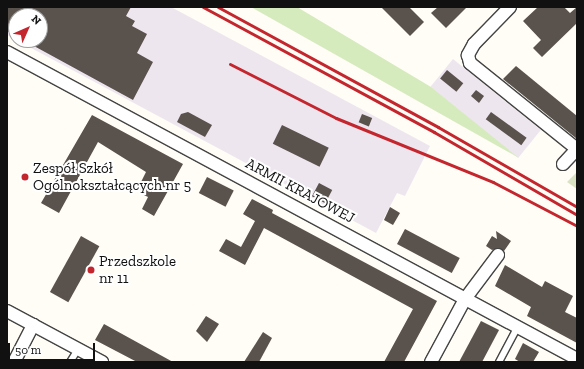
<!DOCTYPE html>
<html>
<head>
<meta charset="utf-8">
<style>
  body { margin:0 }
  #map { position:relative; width:584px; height:369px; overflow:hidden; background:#fffdf5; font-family:"Zilla Slab",serif }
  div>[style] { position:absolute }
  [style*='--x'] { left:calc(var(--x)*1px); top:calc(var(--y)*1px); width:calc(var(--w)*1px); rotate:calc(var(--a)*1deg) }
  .industrial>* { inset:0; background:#eee6ef; transform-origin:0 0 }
  .green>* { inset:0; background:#d5ebbd }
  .cemetery>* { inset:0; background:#d9e3c4 }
  .building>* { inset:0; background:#5a524d; transform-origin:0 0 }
  .roads { filter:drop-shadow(1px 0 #444) drop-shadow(-1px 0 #444) drop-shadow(0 1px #444) drop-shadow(0 -1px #444) }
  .lane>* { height:6px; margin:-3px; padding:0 3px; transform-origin:3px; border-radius:3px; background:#fff }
  .street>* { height:12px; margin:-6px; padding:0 6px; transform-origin:6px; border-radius:6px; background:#fff }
  .rail>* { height:3px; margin:-1.5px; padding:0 1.5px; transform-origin:1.5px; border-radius:1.5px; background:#c4262e }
  .dots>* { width:11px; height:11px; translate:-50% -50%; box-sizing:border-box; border:2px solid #fff; border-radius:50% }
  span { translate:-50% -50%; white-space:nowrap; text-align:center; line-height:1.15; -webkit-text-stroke:4px #fff; paint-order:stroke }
  .poi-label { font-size:15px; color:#111 }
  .left { translate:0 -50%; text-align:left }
  .street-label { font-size:15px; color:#111 }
  .frame { position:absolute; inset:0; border:8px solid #111; pointer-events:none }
  .north { position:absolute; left:8px; top:8px; width:40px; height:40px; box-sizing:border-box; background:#fff; border:1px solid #a0a0a0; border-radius:50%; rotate:45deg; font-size:11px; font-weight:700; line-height:16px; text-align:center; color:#111 }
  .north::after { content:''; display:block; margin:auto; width:14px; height:18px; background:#c4262e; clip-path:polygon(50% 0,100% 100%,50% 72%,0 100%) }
  .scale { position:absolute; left:8px; top:343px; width:87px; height:18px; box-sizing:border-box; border:2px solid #111; border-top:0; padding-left:5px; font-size:12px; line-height:14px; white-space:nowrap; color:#111; -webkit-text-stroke:3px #fff; paint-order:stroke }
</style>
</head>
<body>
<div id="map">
  <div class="industrial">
    <i style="clip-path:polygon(evenodd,7px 7px,171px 7px,430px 146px,405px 196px,397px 193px,376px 233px,7px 35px,7px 7px,16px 16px,40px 16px,40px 40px,16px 40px,16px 16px)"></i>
    <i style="left:453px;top:59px;width:113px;height:36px;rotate:39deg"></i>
  </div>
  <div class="green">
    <i style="clip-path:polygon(251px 7px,297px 7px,431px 87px,519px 158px)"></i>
  </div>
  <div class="cemetery">
    <i style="clip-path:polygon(577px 172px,577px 189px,567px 182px)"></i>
  </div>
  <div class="building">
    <i style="clip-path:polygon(7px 7px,131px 7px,126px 16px,135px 21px,132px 26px,147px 34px,137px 53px,153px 62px,133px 100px,23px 40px,40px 40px,40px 16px,16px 16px,16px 36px,7px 31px)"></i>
    <i style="clip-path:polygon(381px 7px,409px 7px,424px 22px,410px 36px)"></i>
    <i style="clip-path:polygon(438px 7px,467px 7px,446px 28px,431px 13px)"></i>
    <i style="clip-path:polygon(538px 7px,564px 7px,570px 13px,577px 7px,577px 23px,542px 57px,533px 48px,541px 40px,523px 21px)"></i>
    <i style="clip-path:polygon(516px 66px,577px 116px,577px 139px,503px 79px)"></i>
    <i style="left:447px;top:70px;width:21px;height:11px;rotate:39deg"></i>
    <i style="clip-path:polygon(476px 90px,484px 96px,479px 103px,471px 96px)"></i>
    <i style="clip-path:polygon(188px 112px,212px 125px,205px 137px,177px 122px,181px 114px)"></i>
    <i style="left:491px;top:112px;width:44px;height:9px;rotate:36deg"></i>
    <i style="left:362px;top:114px;width:11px;height:9px;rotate:22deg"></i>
    <i style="clip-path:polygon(92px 115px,183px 164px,154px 216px,142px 209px,148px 197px,140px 193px,142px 190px,138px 188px,146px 172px,98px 142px,59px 213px,41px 203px)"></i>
    <i style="left:282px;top:125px;width:52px;height:21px;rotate:26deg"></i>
    <i style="left:207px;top:177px;width:30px;height:18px;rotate:27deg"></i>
    <i style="left:319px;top:183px;width:15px;height:15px;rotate:28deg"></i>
    <i style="clip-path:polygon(252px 199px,273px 210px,272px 213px,437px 301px,404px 362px,384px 362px,413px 309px,264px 228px,245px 265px,219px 251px,226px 239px,241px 247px,255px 221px,243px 214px)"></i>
    <i style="clip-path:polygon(390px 207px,400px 213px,393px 225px,384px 220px)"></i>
    <i style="left:405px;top:229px;width:62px;height:17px;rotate:28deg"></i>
    <i style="clip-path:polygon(496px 231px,511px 241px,504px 251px,499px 248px,492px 250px,486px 246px,492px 236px,497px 239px)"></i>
    <i style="left:81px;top:236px;width:21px;height:64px;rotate:29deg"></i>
    <i style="clip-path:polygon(505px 265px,542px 287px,545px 281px,573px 296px,565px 312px,577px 318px,577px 343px,527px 316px,531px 307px,495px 286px)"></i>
    <i style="clip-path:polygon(206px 316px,219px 324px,207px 342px,196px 331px)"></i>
    <i style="clip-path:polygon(481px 321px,499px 330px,482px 362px,459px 362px)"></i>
    <i style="clip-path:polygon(104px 324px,153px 351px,173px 362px,137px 362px,95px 340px)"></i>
    <i style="clip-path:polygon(263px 332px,272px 338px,259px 362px,244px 362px)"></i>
    <i style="clip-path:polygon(523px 343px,539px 352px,533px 362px,520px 362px,515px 359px)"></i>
  </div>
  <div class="roads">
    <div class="lane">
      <i style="--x:70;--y:362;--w:15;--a:-58"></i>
      <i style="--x:499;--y:362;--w:40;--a:-62"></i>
    </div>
    <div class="street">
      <i style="--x:510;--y:7;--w:52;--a:134.2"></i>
      <i style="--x:474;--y:44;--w:13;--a:119"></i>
      <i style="--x:468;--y:55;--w:8;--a:76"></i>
      <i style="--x:470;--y:63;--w:137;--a:38.8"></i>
      <i style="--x:7;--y:52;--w:647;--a:28.31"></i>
      <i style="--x:563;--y:164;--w:21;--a:-47"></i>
      <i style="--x:7;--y:311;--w:108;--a:28.2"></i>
      <i style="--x:14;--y:362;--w:42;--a:-62.8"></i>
      <i style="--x:431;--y:362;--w:72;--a:-61.6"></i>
      <i style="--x:465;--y:299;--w:55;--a:-53.1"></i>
    </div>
  </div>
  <div class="rail">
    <i style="--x:203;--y:7;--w:263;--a:28.4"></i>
    <i style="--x:434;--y:132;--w:165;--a:30.1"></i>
    <i style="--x:218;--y:7;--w:251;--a:28.6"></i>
    <i style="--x:438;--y:127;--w:160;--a:29.9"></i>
    <i style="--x:230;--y:64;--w:119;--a:27"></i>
    <i style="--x:336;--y:118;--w:170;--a:22.2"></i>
    <i style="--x:493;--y:182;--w:95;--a:27.6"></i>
  </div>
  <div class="dots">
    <i style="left:25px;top:177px;background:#c4262e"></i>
    <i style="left:91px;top:270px;background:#c4262e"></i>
  </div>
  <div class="poi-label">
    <span class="left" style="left:33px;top:177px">Zespół Szkół<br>Ogólnokształcących nr 5</span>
    <span class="left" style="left:99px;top:270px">Przedszkole<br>nr 11</span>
  </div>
  <div class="street-label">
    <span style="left:300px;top:191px;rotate:28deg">ARMII KRAJOWEJ</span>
  </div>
  <div class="frame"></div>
  <div class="north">N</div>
  <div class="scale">50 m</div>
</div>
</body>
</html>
